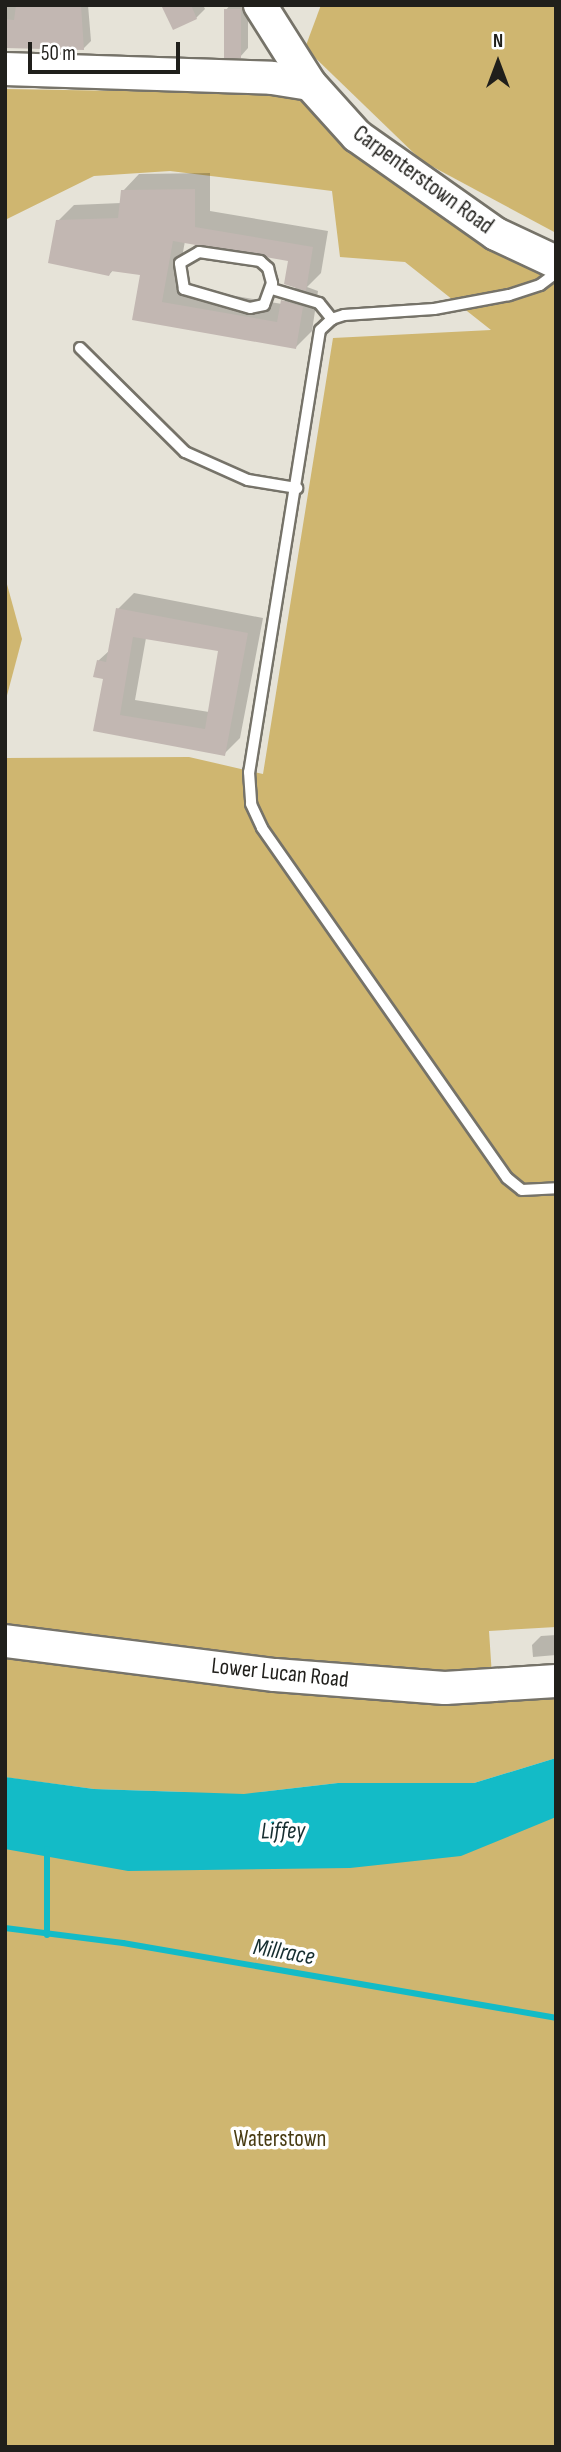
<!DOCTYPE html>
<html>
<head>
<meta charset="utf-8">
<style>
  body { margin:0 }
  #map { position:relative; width:561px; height:2452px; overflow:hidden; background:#e6e3d8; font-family:"Sofia Sans Condensed",sans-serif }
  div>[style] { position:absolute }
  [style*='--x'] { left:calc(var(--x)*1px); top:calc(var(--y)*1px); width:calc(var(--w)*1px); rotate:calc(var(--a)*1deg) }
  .green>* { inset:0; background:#cfb670; transform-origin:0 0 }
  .water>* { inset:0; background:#13bbc7 }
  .shadow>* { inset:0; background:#0003 }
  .stream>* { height:6px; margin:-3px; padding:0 3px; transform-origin:3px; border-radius:3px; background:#13bbc7 }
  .building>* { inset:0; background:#c2b7b2; transform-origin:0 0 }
  .roads { filter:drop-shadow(2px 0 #767369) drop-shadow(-2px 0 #767369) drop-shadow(0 2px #767369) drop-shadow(0 -2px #767369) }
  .lane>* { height:10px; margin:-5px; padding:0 5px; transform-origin:5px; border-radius:5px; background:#fff }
  .secondary>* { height:32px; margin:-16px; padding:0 16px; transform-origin:16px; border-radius:16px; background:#fff }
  span { translate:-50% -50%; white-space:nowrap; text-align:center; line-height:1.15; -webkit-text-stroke:7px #fff; paint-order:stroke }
  .street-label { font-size:23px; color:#201f1b }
  .park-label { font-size:23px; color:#493c13 }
  .water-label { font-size:24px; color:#162e30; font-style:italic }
  .frame { position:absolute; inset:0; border:7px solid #201f1b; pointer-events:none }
  .north { position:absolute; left:463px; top:28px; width:70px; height:70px; -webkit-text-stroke:5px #fff; paint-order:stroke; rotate:0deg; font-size:19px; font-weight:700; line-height:28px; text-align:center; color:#201f1b }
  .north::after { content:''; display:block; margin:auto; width:24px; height:32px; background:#201f1b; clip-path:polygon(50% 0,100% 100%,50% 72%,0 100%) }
  .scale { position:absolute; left:28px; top:42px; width:152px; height:32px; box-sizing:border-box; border:4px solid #201f1b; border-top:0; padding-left:9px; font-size:21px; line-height:24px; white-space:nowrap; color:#201f1b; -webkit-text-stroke:5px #fff; paint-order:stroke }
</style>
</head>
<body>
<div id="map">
  <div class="green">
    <i style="clip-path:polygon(321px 5px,556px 5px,556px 233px,422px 161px,305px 48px)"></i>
    <i style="clip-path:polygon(5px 89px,305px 94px,556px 269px,556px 1627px,489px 1631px,492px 1676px,348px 1670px,5px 1630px,5px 758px,189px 757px,263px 774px,333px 338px,491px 330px,405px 262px,340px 257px,332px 191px,170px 171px,94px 176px,5px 220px)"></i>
    <i style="clip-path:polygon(5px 577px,22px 639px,5px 703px)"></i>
    <i style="clip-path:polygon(5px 1656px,556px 1693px,556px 1758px,474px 1783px,338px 1783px,244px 1794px,94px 1789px,10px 1778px,5px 1777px)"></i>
    <i style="left:556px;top:1792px;width:655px;height:551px;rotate:90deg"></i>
  </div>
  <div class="water">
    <i style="clip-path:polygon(556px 1758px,556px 1817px,461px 1856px,350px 1868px,128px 1871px,5px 1849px,5px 1777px,94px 1789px,244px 1794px,338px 1783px,474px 1783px)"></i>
  </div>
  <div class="shadow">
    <i style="clip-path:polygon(5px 5px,88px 5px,91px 41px,83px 49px,5px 46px)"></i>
    <i style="clip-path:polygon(163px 5px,203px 5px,205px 9px,196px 18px)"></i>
    <i style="clip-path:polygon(230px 5px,248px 5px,248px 48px,240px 57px,226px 10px)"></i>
    <i style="clip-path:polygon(evenodd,210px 173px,210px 211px,328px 231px,321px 273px,307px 287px,318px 291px,312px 331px,296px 347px,134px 319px,142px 273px,114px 269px,109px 275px,58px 221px,74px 205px,121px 203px,123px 191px,139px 174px,210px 173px,185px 241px,290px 259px,297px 286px,282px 304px,177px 286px,185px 241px)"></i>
    <i style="clip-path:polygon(evenodd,134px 593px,263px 618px,240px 738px,224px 754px,95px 730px,105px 678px,98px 661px,110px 650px,118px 609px,134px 593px,146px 638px,220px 650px,209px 712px,135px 700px,146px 638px)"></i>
    <i style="clip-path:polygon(556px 1635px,556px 1655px,533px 1657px,532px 1645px,541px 1636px)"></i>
  </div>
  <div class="stream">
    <i style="--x:47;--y:1849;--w:86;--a:90"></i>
    <i style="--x:5;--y:1928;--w:119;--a:7.2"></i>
    <i style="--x:123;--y:1943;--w:439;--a:9.8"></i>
  </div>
  <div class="building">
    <i style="clip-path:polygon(16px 5px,81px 5px,84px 50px,5px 48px,5px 19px,14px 20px)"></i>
    <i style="clip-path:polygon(161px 5px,191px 5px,197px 19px,173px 30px)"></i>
    <i style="left:224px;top:9px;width:17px;height:49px"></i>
    <i style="clip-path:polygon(195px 189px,195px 227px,313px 247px,306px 291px,284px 284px,288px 261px,173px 241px,162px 302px,277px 322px,281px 300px,303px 307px,296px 349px,132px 320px,140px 275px,111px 271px,109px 276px,48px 263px,56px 220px,118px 218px,121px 190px)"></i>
    <i style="clip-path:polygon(evenodd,116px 608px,248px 633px,225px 756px,93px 731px,103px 679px,93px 677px,97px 660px,106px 662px,116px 608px,133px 637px,218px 651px,205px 729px,120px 715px,133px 637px)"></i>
  </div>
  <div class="roads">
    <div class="lane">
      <i style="--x:199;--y:252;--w:62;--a:8.4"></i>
      <i style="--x:260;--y:261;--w:11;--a:41"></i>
      <i style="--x:268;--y:268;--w:16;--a:75"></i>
      <i style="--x:272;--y:283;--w:23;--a:110"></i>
      <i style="--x:264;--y:305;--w:14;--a:168"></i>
      <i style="--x:250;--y:308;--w:69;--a:-163.9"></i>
      <i style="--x:184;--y:289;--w:26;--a:-99"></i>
      <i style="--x:180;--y:263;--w:22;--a:-30"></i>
      <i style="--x:556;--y:273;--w:20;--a:143"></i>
      <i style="--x:540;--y:285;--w:33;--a:162"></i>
      <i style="--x:509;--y:295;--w:76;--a:169.4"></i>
      <i style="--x:434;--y:309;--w:90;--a:176.2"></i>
      <i style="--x:344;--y:315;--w:13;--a:162"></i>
      <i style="--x:332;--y:319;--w:16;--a:137"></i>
      <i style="--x:320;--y:330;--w:448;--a:99.1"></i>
      <i style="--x:249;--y:772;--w:32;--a:86"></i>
      <i style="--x:251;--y:804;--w:26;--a:65"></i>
      <i style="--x:262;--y:828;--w:427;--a:55"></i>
      <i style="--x:507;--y:1178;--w:19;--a:39"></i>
      <i style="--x:522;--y:1190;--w:34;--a:-3"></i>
      <i style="--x:272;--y:289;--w:49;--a:16.6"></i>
      <i style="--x:319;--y:303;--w:21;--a:51"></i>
      <i style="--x:80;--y:348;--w:148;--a:44.7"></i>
      <i style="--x:185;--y:452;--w:69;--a:24"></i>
      <i style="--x:248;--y:480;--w:50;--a:9.3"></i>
    </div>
    <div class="secondary">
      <i style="--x:260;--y:5;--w:93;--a:57.7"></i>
      <i style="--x:310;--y:84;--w:70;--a:47.9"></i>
      <i style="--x:357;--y:136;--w:170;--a:35.2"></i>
      <i style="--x:496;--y:234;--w:66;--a:25"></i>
      <i style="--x:5;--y:69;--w:267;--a:1.9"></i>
      <i style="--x:272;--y:78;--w:38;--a:9"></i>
      <i style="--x:5;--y:1641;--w:272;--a:7.2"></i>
      <i style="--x:275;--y:1675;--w:170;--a:4.4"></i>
      <i style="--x:445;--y:1688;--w:111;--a:-3.6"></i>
    </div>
  </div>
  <div class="street-label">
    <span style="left:423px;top:180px;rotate:36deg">Carpenterstown Road</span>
    <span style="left:280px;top:1673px;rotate:6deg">Lower Lucan Road</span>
  </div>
  <div class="park-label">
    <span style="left:280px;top:2139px">Waterstown</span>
  </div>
  <div class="water-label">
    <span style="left:283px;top:1831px;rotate:-1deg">Liffey</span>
    <span style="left:284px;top:1952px;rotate:10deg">Millrace</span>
  </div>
  <div class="frame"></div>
  <div class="north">N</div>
  <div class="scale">50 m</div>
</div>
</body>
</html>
